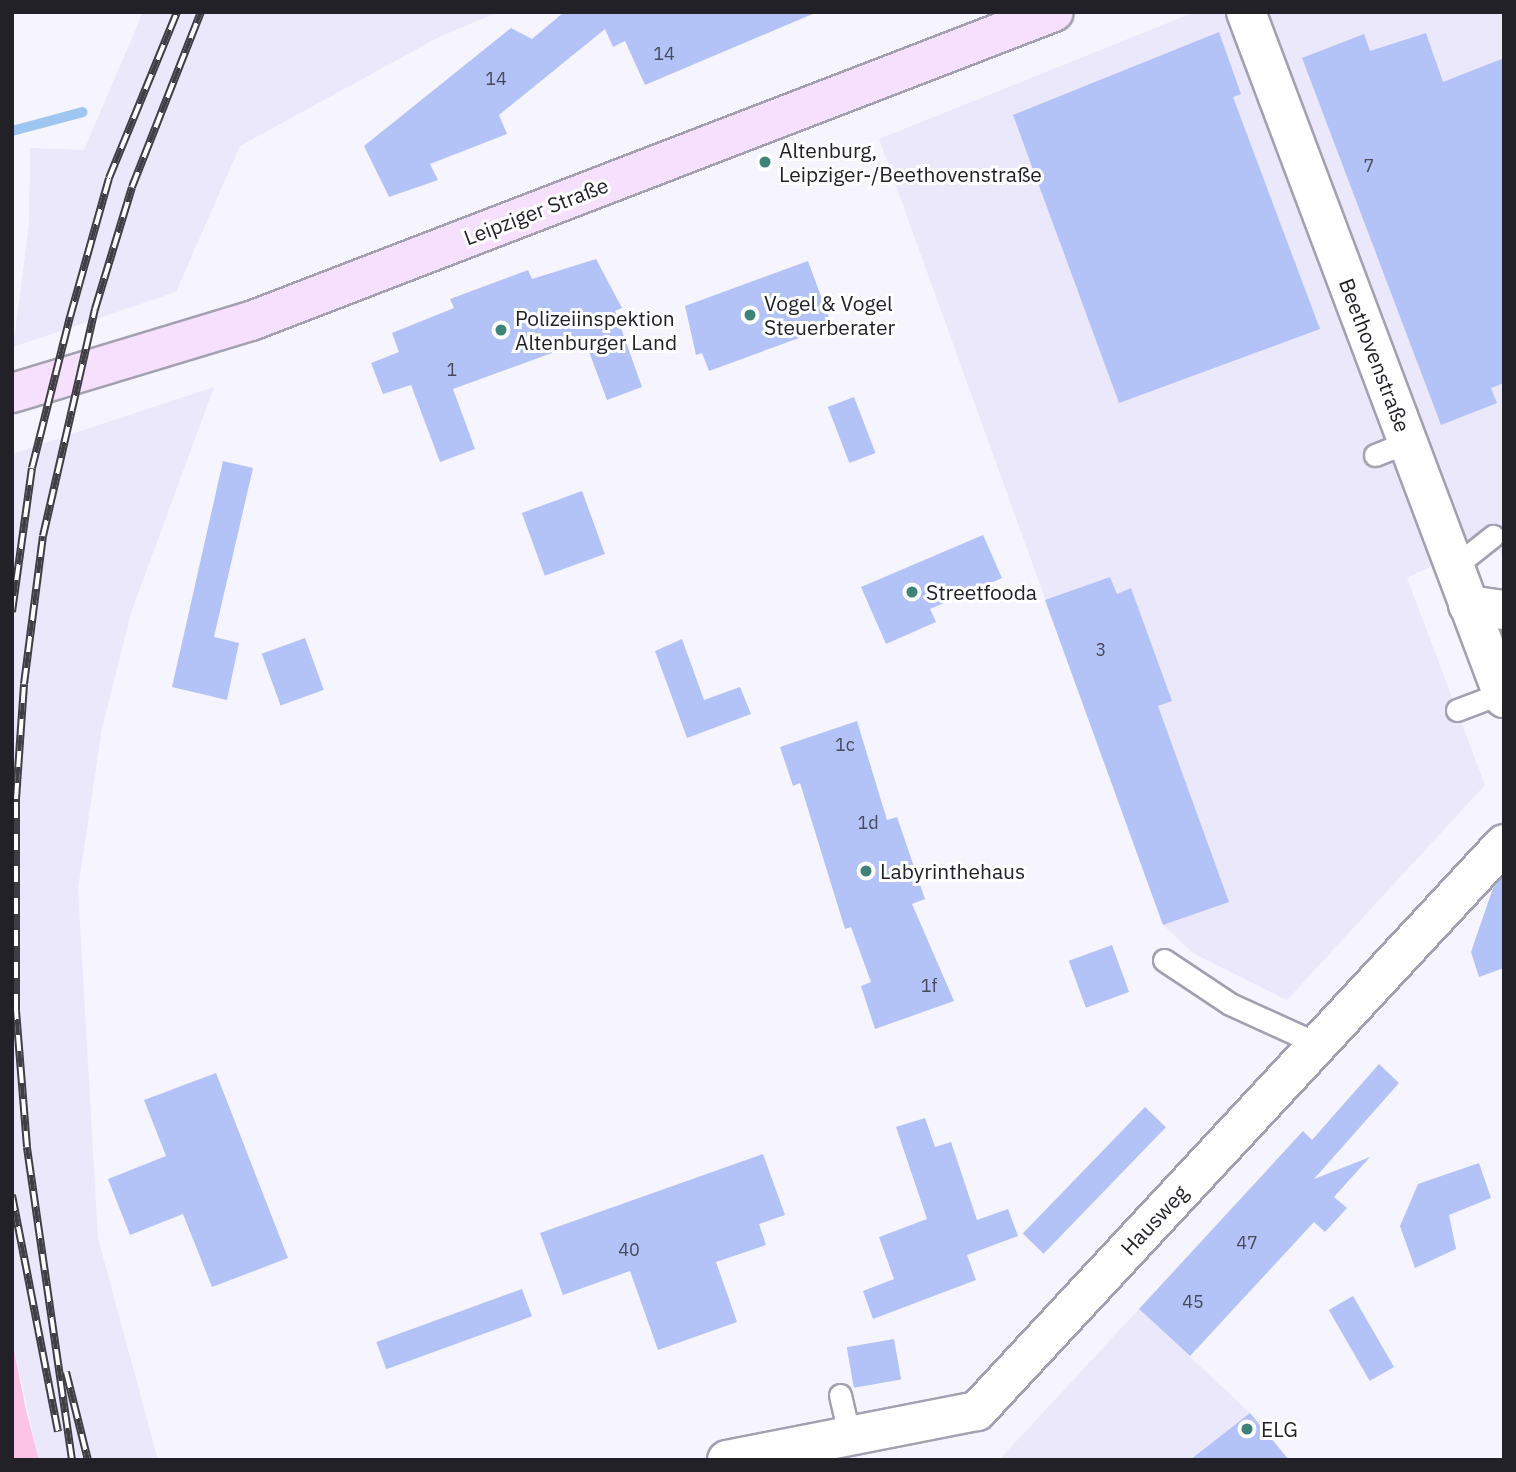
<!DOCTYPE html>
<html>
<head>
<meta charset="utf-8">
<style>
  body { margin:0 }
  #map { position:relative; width:1516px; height:1472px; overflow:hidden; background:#f6f4ff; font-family:"IBM Plex Sans",sans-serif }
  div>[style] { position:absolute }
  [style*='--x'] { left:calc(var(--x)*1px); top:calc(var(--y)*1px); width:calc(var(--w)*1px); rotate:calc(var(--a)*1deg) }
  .built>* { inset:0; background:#ece8fc }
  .green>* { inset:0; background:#fcc3e7 }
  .stream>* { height:10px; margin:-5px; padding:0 5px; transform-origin:5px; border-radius:5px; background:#9dc6f1 }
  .building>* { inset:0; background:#b4c3f7; transform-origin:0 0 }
  .roads { filter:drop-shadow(2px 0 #a3a0b1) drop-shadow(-2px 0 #a3a0b1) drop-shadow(0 2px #a3a0b1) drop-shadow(0 -2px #a3a0b1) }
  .lane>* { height:21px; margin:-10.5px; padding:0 10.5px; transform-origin:10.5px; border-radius:10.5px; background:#fff }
  .street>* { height:38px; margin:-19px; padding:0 19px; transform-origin:19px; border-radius:19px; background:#fff }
  .secondary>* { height:38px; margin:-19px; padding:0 19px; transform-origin:19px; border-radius:19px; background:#f7dffe }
  .rail>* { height:8px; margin-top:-4px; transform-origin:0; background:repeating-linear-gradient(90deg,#fff 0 16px,#403e45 0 32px); box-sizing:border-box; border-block:2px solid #403e45 }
  .dots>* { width:19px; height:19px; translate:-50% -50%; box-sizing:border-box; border:4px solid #fff; border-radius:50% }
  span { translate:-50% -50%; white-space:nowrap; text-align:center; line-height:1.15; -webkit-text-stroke:6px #fff; paint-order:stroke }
  .number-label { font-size:18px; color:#474a5c }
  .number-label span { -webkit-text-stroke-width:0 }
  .poi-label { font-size:21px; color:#232128 }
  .left { translate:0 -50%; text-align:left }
  .street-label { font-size:21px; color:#232128 }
  .frame { position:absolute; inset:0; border:14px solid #232128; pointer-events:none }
</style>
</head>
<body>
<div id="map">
  <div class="built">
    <i style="clip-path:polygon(143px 12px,499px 12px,441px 36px,240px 146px,176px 292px,13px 347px,29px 224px,30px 148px,84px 150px)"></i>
    <i style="clip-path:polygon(1195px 12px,1504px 12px,1504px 560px,1493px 536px,1407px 578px,1485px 785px,1287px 1000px,1193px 953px,1163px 925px,879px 139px)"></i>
    <i style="clip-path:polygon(214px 387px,131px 613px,102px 728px,78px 889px,98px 1238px,158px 1460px,39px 1460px,12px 1340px,12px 454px)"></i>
    <i style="clip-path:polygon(1139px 1309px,1250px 1413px,1289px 1460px,999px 1460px)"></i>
  </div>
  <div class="green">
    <i style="clip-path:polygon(12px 1340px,26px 1410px,39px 1460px,12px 1460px)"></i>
  </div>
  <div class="stream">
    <i style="--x:12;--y:131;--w:73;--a:-15"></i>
  </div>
  <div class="building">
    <i style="clip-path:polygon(564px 12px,815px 13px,645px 85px,625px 41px,613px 47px,605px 29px,499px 115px,507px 134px,430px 164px,438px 180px,389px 197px,364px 146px,511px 28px,532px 39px)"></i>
    <i style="clip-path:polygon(1219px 32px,1241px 94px,1233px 97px,1320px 329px,1119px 403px,1013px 115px)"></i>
    <i style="clip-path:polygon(1426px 33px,1443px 82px,1504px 58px,1504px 383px,1491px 388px,1497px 403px,1441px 425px,1302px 58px,1364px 34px,1370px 51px)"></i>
    <i style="clip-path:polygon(596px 259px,622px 308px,615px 311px,642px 387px,607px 400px,585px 341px,453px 389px,475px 449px,440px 462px,411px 385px,383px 394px,371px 363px,399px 352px,392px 333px,454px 308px,450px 299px,528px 270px,532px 279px)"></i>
    <i style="clip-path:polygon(808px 261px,832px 326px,709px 371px,702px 353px,696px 355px,685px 306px)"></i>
    <i style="left:854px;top:397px;width:60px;height:28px;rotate:69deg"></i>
    <i style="clip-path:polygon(223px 461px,253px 468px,214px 637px,239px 643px,227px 700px,172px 687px)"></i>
    <i style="left:582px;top:491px;width:67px;height:64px;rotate:70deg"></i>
    <i style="clip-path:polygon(983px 535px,1002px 578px,930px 609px,936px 622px,886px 644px,861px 587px)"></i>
    <i style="clip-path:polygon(1110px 577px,1117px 594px,1131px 588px,1172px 701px,1158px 706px,1229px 902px,1163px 925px,1045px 600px)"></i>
    <i style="left:305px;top:638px;width:55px;height:46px;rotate:70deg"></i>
    <i style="clip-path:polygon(682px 639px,704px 700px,740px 687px,751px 714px,687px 738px,655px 651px)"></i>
    <i style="clip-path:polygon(857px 721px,887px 820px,897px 817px,925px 899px,912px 904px,954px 1001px,875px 1029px,861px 986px,871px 982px,851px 927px,845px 929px,800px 783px,793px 786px,780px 747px)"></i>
    <i style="clip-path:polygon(1504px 876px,1504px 968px,1479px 977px,1471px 952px,1493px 888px)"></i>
    <i style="left:1112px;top:945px;width:50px;height:46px;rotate:70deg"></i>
    <i style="clip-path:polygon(1379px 1064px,1399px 1083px,1314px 1179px,1370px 1157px,1334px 1197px,1347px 1208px,1325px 1232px,1314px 1222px,1190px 1356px,1139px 1309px,1303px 1131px,1312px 1140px)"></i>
    <i style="clip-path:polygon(216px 1073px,288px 1258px,212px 1287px,183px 1214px,130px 1235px,108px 1179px,166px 1156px,144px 1100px)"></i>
    <i style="left:1145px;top:1107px;width:29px;height:176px;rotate:44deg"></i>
    <i style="clip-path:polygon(925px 1118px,935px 1147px,951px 1142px,977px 1220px,1008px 1209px,1018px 1236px,967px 1255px,976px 1280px,873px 1319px,863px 1291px,894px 1279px,879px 1237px,927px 1219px,896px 1127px)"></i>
    <i style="clip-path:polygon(763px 1154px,785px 1215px,759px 1224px,766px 1245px,716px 1262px,737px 1322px,658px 1350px,630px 1271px,563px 1295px,540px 1233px)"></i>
    <i style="clip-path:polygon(1479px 1163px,1491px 1198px,1449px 1215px,1456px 1249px,1415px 1268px,1400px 1226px,1418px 1184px)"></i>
    <i style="left:522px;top:1289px;width:29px;height:155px;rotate:70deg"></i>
    <i style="left:1353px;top:1296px;width:82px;height:28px;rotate:60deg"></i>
    <i style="left:894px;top:1339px;width:41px;height:48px;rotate:80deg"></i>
    <i style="clip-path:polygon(1250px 1413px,1289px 1460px,1190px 1460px)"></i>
  </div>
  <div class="roads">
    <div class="lane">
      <i style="--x:1375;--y:455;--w:35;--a:-22"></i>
      <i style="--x:1454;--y:567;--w:50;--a:-38.5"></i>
      <i style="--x:1457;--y:710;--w:48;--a:-20.7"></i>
      <i style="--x:1164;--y:960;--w:79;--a:33.7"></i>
      <i style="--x:1230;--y:1004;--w:97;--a:24.4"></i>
      <i style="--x:840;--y:1395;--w:40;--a:77"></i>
    </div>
    <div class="street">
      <i style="--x:1246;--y:12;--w:733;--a:69.39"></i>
      <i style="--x:1468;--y:605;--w:36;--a:8"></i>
      <i style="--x:727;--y:1460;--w:255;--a:-11.1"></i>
      <i style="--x:977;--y:1411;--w:774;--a:-47.09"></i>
    </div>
    <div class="secondary">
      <i style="--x:12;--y:393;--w:250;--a:-16.8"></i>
      <i style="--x:251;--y:321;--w:860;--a:-21.05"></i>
    </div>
  </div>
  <div class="rail">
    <i style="--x:12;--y:612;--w:145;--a:-82.1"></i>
    <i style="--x:32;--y:468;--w:156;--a:-75.9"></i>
    <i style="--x:70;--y:317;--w:144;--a:-74.3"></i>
    <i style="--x:109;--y:178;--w:179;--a:-67.7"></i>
    <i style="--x:12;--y:1195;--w:241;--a:79"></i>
    <i style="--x:66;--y:1372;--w:91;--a:76"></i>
    <i style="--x:72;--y:1460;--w:316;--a:-98.2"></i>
    <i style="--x:27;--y:1147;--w:137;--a:-94.6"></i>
    <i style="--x:16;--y:1010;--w:211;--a:-90"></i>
    <i style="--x:16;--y:799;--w:115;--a:-86"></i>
    <i style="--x:24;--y:684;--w:149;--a:-82.7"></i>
    <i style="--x:43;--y:536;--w:233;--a:-77.1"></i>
    <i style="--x:95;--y:309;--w:127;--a:-73.1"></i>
    <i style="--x:132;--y:187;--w:188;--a:-68.5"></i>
  </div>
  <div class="dots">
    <i style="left:765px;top:162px;background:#3e8378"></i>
    <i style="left:750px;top:315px;background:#3e8378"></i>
    <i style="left:501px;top:330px;background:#3e8378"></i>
    <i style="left:912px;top:592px;background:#3e8378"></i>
    <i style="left:866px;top:871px;background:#3e8378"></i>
    <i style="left:1247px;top:1429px;background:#3e8378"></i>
  </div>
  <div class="number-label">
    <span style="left:664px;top:54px">14</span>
    <span style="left:496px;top:79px">14</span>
    <span style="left:1369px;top:166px">7</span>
    <span style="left:452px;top:370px">1</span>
    <span style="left:1101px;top:650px">3</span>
    <span style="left:845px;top:745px">1c</span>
    <span style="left:868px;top:823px">1d</span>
    <span style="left:929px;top:986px">1f</span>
    <span style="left:1247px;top:1243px">47</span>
    <span style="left:629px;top:1250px">40</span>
    <span style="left:1193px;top:1302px">45</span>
  </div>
  <div class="poi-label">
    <span class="left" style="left:779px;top:162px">Altenburg,<br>Leipziger-/Beethovenstraße</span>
    <span class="left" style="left:764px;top:315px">Vogel &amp; Vogel<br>Steuerberater</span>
    <span class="left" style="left:515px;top:330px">Polizeiinspektion<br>Altenburger Land</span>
    <span class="left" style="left:926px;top:592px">Streetfooda</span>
    <span class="left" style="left:880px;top:871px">Labyrinthehaus</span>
    <span class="left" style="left:1261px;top:1429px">ELG</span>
  </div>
  <div class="street-label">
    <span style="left:536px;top:211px;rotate:-21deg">Leipziger Straße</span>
    <span style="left:1375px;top:355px;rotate:69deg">Beethovenstraße</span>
    <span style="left:1154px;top:1220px;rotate:-47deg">Hausweg</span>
  </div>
  <div class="frame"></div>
</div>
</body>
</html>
